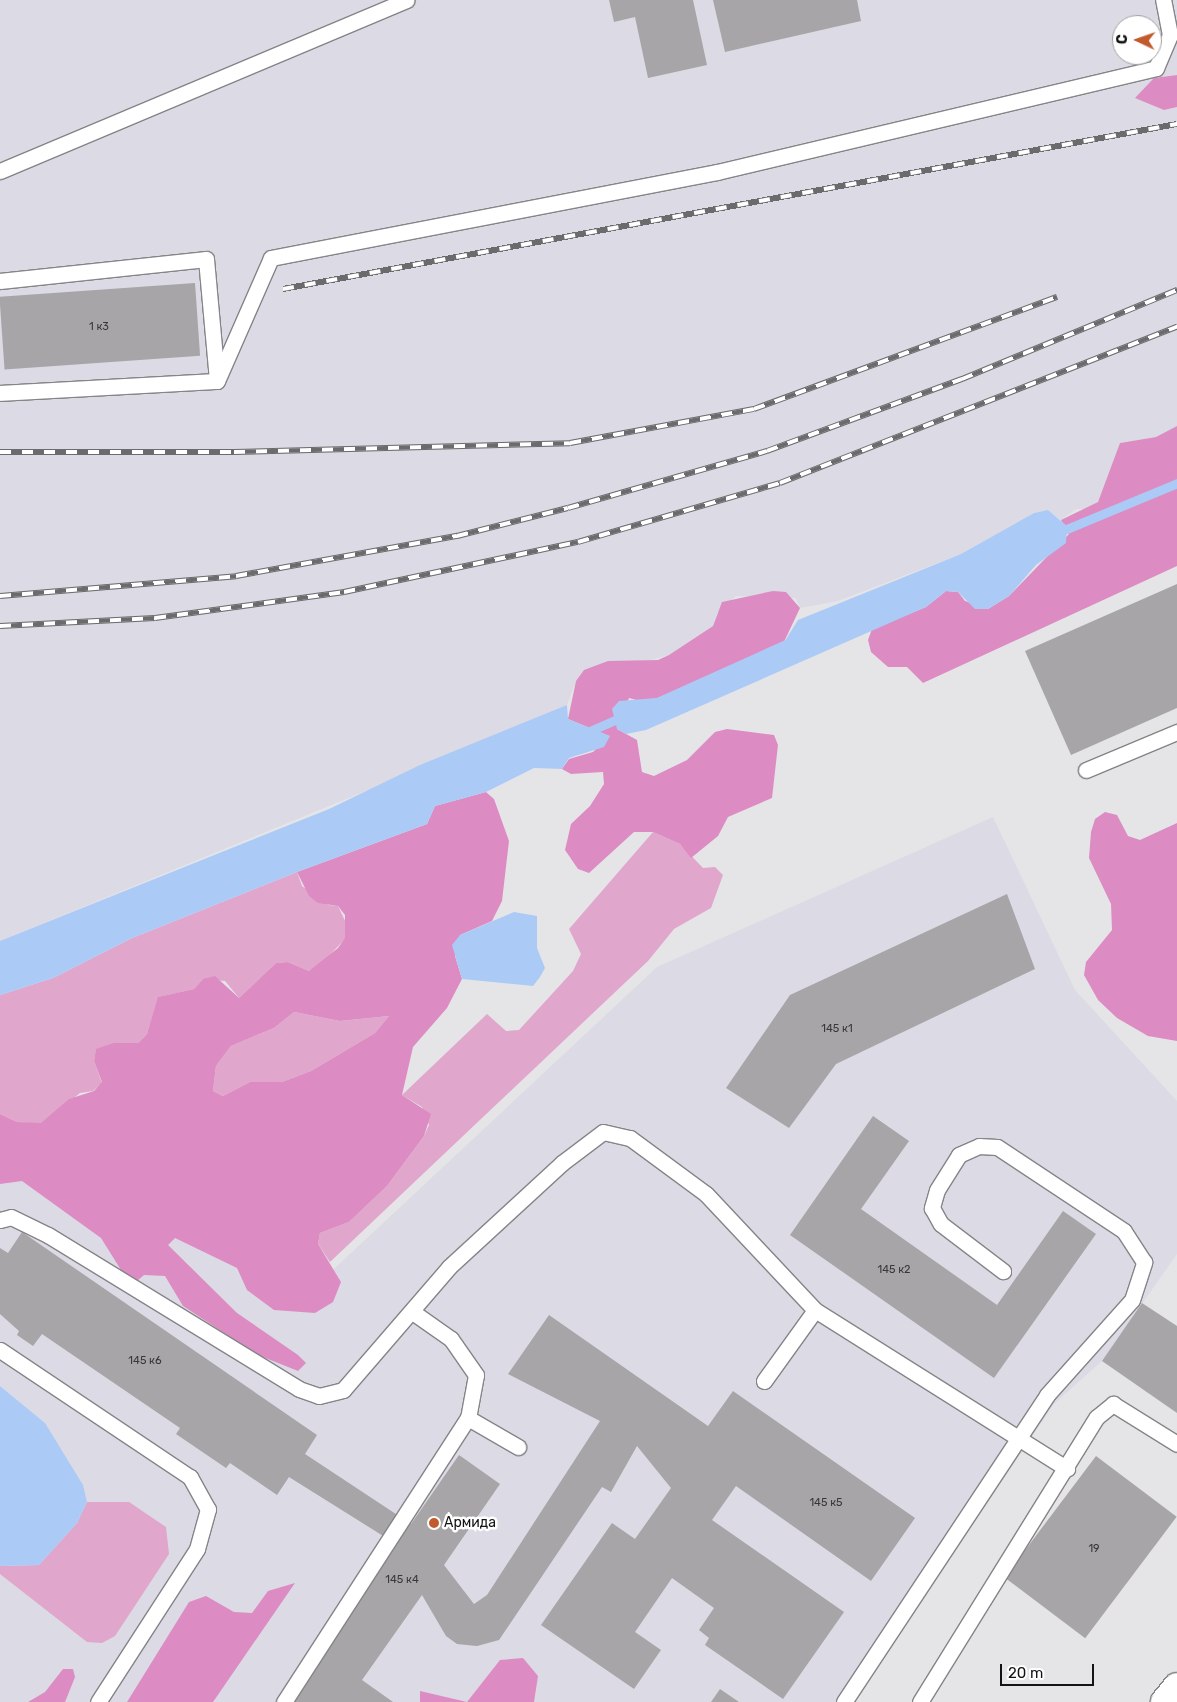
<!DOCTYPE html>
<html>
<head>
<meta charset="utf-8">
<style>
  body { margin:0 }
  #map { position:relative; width:1177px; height:1702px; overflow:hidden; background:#e5e5e8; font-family:Rubik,sans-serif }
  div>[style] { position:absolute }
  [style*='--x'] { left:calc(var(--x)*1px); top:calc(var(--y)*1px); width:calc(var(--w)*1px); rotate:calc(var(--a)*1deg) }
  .built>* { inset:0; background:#dcdae4 }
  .green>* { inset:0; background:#e1a6cc }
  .forest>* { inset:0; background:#dc8cc2 }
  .water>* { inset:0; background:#abcbf6 }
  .stream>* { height:9px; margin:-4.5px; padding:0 4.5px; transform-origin:4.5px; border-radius:4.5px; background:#abcbf6 }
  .building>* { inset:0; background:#a7a5a7; transform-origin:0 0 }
  .roads { filter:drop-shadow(1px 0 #858487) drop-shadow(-1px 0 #858487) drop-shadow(0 1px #858487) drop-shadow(0 -1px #858487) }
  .service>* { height:15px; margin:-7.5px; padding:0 7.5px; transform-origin:7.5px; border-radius:7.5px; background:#fff }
  .minor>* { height:28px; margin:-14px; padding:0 14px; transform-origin:14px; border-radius:14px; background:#fff }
  .rail>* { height:5.5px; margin-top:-2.75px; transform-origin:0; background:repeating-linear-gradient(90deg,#fff 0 11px,#6b6b6d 0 22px); box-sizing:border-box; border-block:1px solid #6b6b6d }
  .dots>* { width:14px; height:14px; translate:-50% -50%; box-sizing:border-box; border:2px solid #fff; border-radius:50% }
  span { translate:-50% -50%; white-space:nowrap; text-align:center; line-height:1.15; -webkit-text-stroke:5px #fff; paint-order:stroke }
  .number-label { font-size:11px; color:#383839 }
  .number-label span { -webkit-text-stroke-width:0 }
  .poi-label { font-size:14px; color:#131314 }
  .left { translate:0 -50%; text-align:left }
  .north { position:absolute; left:1112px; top:15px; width:50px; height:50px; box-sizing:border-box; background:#fff; border:1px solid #a1a1a1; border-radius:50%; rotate:273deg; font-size:14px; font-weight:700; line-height:20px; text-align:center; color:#131314 }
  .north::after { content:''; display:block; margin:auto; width:18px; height:22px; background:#c15b2e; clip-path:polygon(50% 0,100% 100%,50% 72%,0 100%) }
  .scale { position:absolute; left:1000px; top:1664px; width:94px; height:22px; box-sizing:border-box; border:2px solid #131314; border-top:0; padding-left:6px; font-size:15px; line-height:18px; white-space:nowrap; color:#131314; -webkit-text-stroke:4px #fff; paint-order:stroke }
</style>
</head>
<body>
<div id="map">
  <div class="built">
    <i style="clip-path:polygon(evenodd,0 0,1177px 0,1177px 75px,1154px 78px,1164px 110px,1177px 107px,1177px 426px,1156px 437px,1120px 443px,1110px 480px,1098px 502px,1088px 509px,1076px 509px,1061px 520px,1048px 510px,1034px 513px,961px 554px,838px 601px,800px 608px,796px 598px,736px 596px,717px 613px,713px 626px,669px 655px,576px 681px,567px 705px,551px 715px,0 941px,0 0,1122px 25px,1152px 25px,1152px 55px,1122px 55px,1122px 25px)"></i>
    <i style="clip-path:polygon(993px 817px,1075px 990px,1177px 1101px,1177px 1254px,1102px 1361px,1054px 1404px,854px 1702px,0 1702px,0 1566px,39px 1565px,45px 1423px,0 1386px,0 1154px,304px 1297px,657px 967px)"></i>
  </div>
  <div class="green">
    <i style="clip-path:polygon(653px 832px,680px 844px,703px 868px,715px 867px,723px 875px,711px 908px,674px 929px,648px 961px,330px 1262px,318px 1244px,320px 1233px,349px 1222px,387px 1186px,424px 1136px,429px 1125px,422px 1107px,402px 1095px,487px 1014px,506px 1031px,519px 1030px,573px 971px,581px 954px,569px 929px)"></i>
    <i style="clip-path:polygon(297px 872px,302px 886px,328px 905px,338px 906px,348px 927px,346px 938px,320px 965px,309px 971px,288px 962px,276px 963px,239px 998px,225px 981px,203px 979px,194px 989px,159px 997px,147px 1034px,138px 1043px,113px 1043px,96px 1050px,94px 1061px,102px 1083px,93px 1091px,80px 1093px,41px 1124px,17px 1122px,0 1114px,0 995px,53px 978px,132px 938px)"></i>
    <i style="clip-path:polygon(294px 1012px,340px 1021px,389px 1016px,375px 1033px,311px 1071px,282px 1082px,250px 1082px,223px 1096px,213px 1091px,216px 1066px,231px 1046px,274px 1028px)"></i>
    <i style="clip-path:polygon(87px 1502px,129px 1502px,166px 1527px,169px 1554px,115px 1636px,102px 1643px,87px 1642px,0 1574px,0 1566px,39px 1565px,77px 1523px)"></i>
  </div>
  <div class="forest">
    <i style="clip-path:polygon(1177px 75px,1177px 107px,1164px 110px,1135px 98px,1154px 78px)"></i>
    <i style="clip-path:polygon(1177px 426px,1177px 566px,923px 683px,907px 667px,888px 667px,871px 652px,868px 640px,872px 629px,926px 607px,946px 591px,958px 592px,965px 601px,988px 609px,1009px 596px,1069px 534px,1061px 520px,1098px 502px,1120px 443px,1156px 437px)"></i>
    <i style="clip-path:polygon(773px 591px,786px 592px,800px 608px,783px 644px,766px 657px,680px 696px,640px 701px,629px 698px,617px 729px,637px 740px,642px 772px,654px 776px,687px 760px,715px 732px,727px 729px,774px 735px,778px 745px,772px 798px,728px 817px,718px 836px,691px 858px,680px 844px,653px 832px,634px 832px,589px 873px,578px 869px,565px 850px,571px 824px,590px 806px,604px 784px,603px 772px,571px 774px,562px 769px,569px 759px,593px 752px,609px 736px,568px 719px,576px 681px,584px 670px,608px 661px,658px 660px,669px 655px,713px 626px,722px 602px)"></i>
    <i style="clip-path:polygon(evenodd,486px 792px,494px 799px,509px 841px,502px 901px,492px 921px,460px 935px,455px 956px,462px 979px,447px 1008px,413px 1047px,402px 1095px,431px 1114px,424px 1136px,387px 1186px,349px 1222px,320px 1233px,318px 1244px,341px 1282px,333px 1302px,315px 1313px,274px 1310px,247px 1290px,237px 1268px,175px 1238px,168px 1245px,237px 1313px,298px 1355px,306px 1363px,298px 1371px,258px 1355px,183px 1306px,165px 1276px,144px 1275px,137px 1281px,126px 1278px,101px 1238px,22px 1181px,0 1184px,0 1114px,17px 1122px,41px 1123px,69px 1099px,94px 1091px,102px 1082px,94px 1061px,96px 1049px,113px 1043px,138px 1043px,147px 1034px,158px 997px,194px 989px,203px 979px,215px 976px,239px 998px,276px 963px,288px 962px,309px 971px,338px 948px,345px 938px,345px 915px,338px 906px,318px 903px,309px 896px,297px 872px,427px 824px,435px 806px,486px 792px,294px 1012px,340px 1021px,389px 1016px,375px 1033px,311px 1071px,282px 1082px,250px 1082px,223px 1096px,213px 1091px,216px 1066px,231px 1046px,274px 1028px,294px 1012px)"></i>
    <i style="clip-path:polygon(1105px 812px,1117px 815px,1128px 836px,1140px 840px,1177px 823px,1177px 1041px,1148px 1036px,1117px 1018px,1098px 1000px,1084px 975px,1086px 962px,1112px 930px,1111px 904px,1089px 858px,1091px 832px,1095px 819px)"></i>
    <i style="clip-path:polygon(295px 1583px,213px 1702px,127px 1702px,189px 1602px,206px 1596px,234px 1612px,252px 1613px,268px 1591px)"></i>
    <i style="clip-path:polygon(523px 1658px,538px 1676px,534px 1702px,420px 1702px,420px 1691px,467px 1702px,500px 1660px)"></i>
    <i style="clip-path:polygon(63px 1669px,73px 1669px,75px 1677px,65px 1702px,28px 1702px,45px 1692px)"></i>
  </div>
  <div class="water">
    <i style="clip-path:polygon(1048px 510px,1067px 526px,1066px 543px,1036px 565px,1009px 596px,988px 609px,975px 609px,958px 592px,946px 591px,926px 607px,646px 730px,626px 734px,617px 729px,612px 709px,619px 701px,680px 696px,766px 657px,783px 644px,798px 620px,961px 554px,1034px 513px)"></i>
    <i style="clip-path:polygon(567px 705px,568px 719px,610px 736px,604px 747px,569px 758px,562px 769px,534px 768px,486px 792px,435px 806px,427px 824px,297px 872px,132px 938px,53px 978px,0 995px,0 941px,329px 809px,420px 765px)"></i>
    <i style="clip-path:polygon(514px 912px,537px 916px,537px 948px,545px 968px,540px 977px,533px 986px,462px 979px,452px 945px,460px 935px)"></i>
    <i style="clip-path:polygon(0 1386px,45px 1423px,83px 1485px,87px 1502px,77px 1523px,39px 1565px,0 1566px)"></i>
  </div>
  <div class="stream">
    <i style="--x:1057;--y:533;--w:130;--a:-22.6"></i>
    <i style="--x:657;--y:702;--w:141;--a:-24.2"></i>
    <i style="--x:585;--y:733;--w:43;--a:-23.6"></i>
  </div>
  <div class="building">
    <i style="clip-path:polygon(609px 0,693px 0,707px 65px,648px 78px,635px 17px,614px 22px)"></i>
    <i style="clip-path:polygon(713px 0,857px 0,861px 21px,725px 52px)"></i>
    <i style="left:195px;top:283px;width:73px;height:196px;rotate:86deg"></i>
    <i style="clip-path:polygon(1177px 584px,1177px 708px,1071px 755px,1025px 651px)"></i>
    <i style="clip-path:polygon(1007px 894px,1035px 969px,836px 1064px,789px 1128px,726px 1088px,790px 995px)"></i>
    <i style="clip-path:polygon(873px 1116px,909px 1141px,861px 1209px,997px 1305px,1063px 1211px,1096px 1234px,994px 1378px,790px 1235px)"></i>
    <i style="clip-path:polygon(22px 1232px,317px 1435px,305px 1454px,411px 1524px,459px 1455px,500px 1484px,444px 1565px,474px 1604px,487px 1595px,600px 1421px,508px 1374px,549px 1315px,708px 1426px,733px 1391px,915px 1518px,871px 1581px,736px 1486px,712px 1520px,844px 1612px,783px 1699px,705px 1645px,709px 1638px,699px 1630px,714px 1608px,672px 1578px,635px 1632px,661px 1650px,634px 1689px,541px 1625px,612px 1523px,635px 1539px,671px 1488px,637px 1446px,611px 1492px,602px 1487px,499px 1640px,477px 1646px,457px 1644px,446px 1636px,422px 1595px,362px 1680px,393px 1702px,286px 1702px,396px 1544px,289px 1477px,277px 1495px,230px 1463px,226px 1468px,176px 1434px,180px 1428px,42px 1334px,33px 1346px,17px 1335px,19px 1331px,0 1314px,0 1248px,8px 1253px)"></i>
    <i style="clip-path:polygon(1142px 1303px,1177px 1326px,1177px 1413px,1102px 1361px)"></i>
    <i style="left:1096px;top:1456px;width:101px;height:152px;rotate:37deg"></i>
    <i style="clip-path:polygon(720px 1689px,739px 1702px,711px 1702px)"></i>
  </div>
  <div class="roads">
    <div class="service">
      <i style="--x:0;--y:171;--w:441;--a:-22.8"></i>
      <i style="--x:0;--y:281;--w:207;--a:-6.1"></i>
      <i style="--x:206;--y:259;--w:122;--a:84.8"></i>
      <i style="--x:217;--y:381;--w:134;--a:-66.3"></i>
      <i style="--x:271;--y:258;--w:454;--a:-10.9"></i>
      <i style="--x:717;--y:172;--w:451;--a:-13.3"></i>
      <i style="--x:1156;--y:68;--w:36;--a:-67"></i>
      <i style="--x:1170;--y:35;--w:36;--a:-101"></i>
      <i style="--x:0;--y:393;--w:217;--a:-3.2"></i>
      <i style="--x:1086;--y:770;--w:99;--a:-22.7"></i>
      <i style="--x:0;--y:1220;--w:11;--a:-15"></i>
      <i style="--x:11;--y:1217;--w:41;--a:25.9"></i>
      <i style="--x:48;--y:1235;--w:294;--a:31.5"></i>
      <i style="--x:299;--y:1389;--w:21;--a:19"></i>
      <i style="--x:319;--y:1396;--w:25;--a:-14"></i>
      <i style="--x:343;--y:1390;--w:162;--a:-49.2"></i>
      <i style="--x:449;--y:1267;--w:154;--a:-42.6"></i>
      <i style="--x:562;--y:1163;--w:51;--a:-37.1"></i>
      <i style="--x:603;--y:1132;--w:28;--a:13"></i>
      <i style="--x:630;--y:1138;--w:94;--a:36.4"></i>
      <i style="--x:706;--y:1194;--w:159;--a:46.8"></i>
      <i style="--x:414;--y:1313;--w:45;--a:35.1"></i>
      <i style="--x:451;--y:1339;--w:44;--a:55.2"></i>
      <i style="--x:476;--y:1375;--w:44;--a:100.5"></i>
      <i style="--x:0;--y:1350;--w:229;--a:33.8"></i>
      <i style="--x:190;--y:1477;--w:37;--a:61"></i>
      <i style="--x:208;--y:1509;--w:41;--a:105.4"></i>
      <i style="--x:197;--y:1549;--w:182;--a:122.9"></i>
      <i style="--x:764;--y:1381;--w:87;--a:-54.3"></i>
      <i style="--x:815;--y:1310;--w:298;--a:32.2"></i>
      <i style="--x:284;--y:1702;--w:338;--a:-57.1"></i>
      <i style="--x:468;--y:1418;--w:58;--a:30.1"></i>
      <i style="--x:844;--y:1702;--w:368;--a:-56.5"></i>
      <i style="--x:1047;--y:1395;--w:127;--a:-48.2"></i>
      <i style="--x:1132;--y:1300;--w:40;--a:-72"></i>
      <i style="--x:1144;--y:1262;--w:37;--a:-123"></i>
      <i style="--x:1124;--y:1231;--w:152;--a:-146.5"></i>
      <i style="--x:997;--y:1147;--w:18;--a:-177"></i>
      <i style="--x:979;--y:1146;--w:22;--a:156"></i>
      <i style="--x:959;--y:1155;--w:41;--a:122.2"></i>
      <i style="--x:937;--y:1190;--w:19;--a:106"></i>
      <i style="--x:932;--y:1208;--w:18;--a:61"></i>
      <i style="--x:941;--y:1224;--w:78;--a:37.2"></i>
      <i style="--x:920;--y:1702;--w:335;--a:-58.2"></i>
      <i style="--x:1097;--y:1417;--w:21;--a:-39"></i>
      <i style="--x:1113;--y:1404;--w:75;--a:32"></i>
    </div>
    <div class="minor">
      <i style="--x:1165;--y:1702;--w:19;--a:-51"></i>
    </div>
  </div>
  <div class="rail">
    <i style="--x:283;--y:289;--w:909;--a:-10.46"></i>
    <i style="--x:0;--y:452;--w:234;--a:0"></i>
    <i style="--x:234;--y:452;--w:336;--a:-1.5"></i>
    <i style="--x:570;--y:443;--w:187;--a:-10.5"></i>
    <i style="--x:754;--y:409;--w:323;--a:-20.3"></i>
    <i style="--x:0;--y:596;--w:237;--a:-4.8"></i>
    <i style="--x:236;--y:576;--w:225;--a:-10.3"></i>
    <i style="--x:457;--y:536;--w:114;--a:-14.2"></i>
    <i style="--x:568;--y:508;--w:207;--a:-16"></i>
    <i style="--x:767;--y:451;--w:208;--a:-20.3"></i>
    <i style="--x:962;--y:379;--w:233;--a:-22.5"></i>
    <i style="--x:0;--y:626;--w:155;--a:-3"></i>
    <i style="--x:155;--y:618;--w:191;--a:-7.8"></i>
    <i style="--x:344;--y:592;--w:239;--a:-12.1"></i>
    <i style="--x:578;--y:542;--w:210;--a:-16.3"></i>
    <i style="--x:780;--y:483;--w:427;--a:-21.5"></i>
  </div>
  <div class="dots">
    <i style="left:434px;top:1523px;background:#c15b2e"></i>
  </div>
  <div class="number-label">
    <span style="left:99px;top:327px">1 к3</span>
    <span style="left:837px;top:1029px">145 к1</span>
    <span style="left:894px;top:1270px">145 к2</span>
    <span style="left:145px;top:1361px">145 к6</span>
    <span style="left:826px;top:1503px">145 к5</span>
    <span style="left:1094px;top:1549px">19</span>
    <span style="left:402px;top:1580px">145 к4</span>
  </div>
  <div class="poi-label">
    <span class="left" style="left:444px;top:1523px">Армида</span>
  </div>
  <div class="north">С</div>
  <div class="scale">20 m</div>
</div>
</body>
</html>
